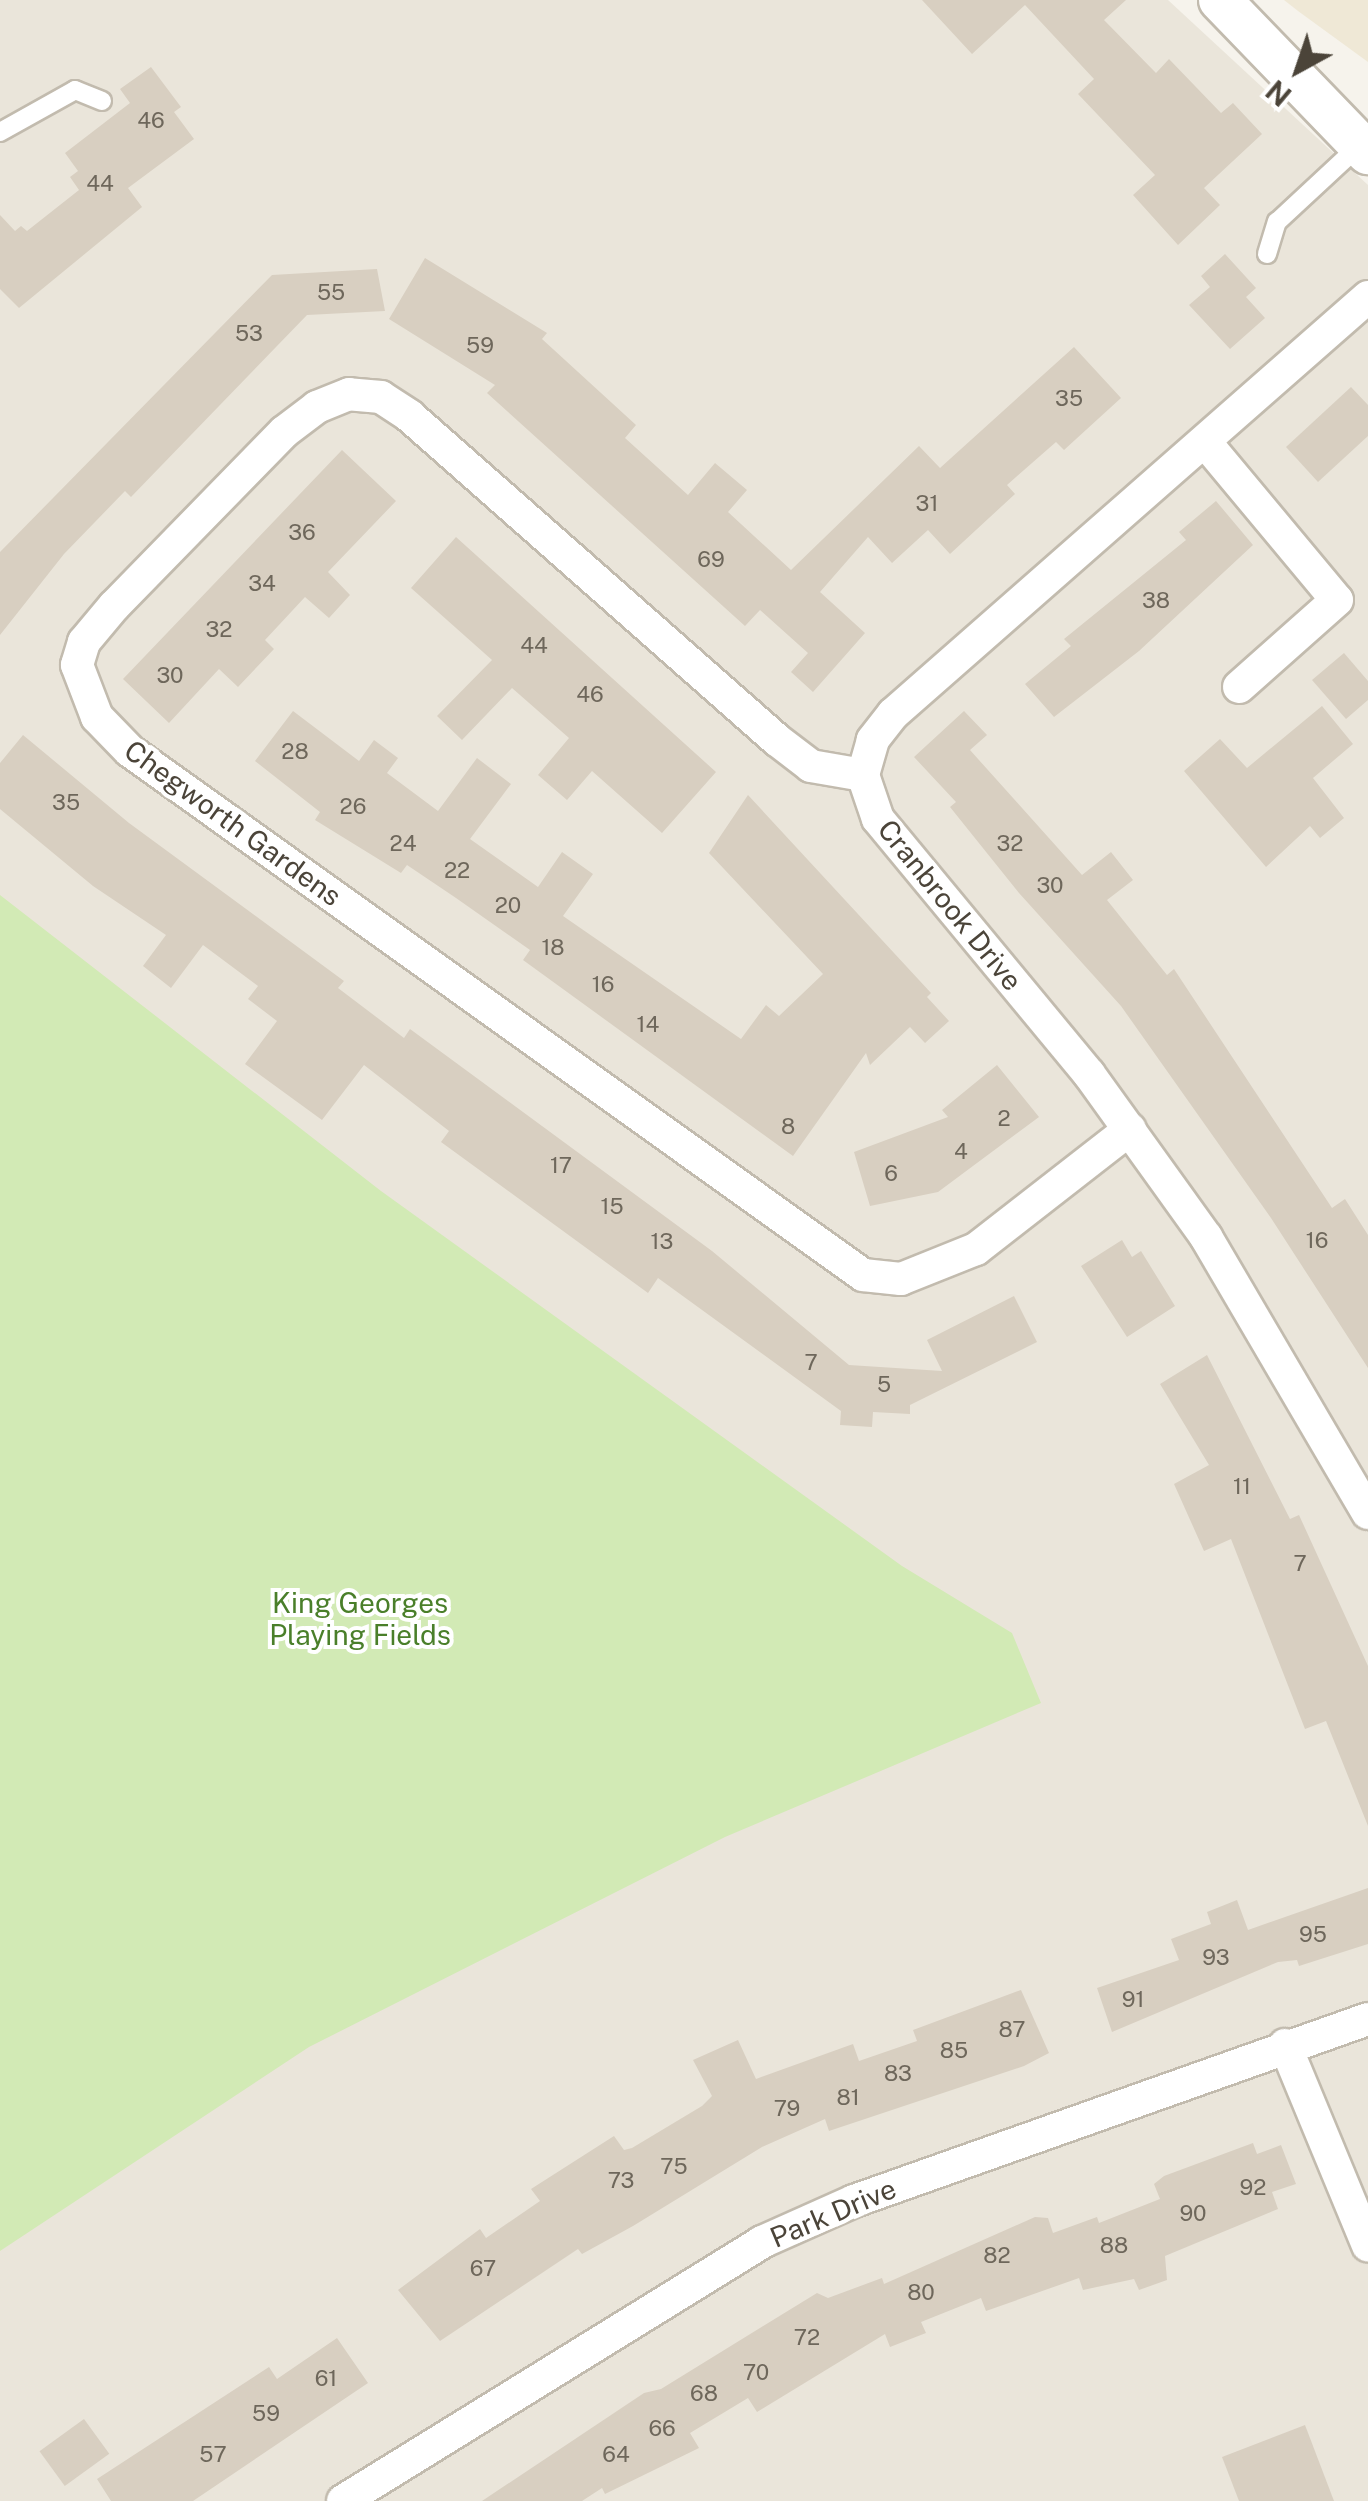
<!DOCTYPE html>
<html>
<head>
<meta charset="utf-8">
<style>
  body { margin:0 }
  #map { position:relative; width:1368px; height:2501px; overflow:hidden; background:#f6f3ec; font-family:"Public Sans",sans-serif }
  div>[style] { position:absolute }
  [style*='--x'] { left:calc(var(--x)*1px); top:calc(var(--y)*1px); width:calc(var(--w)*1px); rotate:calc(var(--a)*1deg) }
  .residential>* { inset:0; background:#eae5da }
  .education>* { inset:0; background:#efe8d6 }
  .green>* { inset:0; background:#d2eab5 }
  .building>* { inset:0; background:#d8cfc1; transform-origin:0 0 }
  .roads { filter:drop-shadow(2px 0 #c2bbae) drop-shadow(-2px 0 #c2bbae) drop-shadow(0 2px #c2bbae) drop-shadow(0 -2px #c2bbae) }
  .service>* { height:18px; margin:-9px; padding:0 9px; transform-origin:9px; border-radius:9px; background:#fff }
  .minor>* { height:32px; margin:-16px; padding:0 16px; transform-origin:16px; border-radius:16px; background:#fff }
  .tertiary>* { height:42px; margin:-21px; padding:0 21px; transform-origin:21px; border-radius:21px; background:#fff }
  span { translate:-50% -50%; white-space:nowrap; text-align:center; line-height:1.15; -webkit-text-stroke:8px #fff; paint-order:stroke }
  .number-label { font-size:22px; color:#6e675b }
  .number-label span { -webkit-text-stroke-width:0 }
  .street-label { font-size:28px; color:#4b4439 }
  .park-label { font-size:28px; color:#4a7f2a }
  .north { position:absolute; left:1248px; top:20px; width:100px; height:100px; -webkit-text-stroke:8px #fff; paint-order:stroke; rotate:220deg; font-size:28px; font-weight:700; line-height:40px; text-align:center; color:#4b4439 }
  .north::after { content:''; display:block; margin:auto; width:35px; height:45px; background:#4b4439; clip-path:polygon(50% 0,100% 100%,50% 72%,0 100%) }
</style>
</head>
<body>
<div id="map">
  <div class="residential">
    <i style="clip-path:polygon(0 0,1168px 0,1368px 185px,1368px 2501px,0 2501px)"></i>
  </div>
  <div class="education">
    <i style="clip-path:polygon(1284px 0,1368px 0,1368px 62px,1298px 11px)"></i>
  </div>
  <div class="green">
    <i style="clip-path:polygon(0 895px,381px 1191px,902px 1566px,1012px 1633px,1041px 1703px,725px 1837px,309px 2047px,0 2251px)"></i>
  </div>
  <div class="building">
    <i style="clip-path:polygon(922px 0,1126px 0,1104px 20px,1156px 73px,1169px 59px,1221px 113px,1233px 103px,1262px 134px,1204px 188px,1220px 205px,1178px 245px,1133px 195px,1155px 175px,1078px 94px,1094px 79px,1025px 5px,972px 54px)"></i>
    <i style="clip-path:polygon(151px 67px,181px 107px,174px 112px,194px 139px,128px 188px,142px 207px,19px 308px,0 289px,0 215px,15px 231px,21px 226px,27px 231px,79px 190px,70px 177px,78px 171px,65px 153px,130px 103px,120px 89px)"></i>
    <i style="clip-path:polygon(1225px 254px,1256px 288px,1246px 297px,1265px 318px,1230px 349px,1189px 305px,1210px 287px,1201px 276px)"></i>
    <i style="clip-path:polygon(425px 258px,547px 333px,542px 339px,636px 425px,625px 438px,688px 495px,715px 463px,747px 490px,728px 512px,791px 570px,919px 446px,940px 468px,1074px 347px,1121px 398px,1064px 450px,1056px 442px,1007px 485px,1015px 494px,950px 554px,928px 530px,892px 563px,868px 537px,820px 592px,865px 633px,813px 692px,791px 672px,808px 653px,760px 610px,745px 626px,487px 393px,495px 385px,389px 319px)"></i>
    <i style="clip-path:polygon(377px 269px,385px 311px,307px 315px,131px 497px,125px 491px,64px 554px,0 635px,0 552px,272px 275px)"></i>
    <i style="clip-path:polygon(1351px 387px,1368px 405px,1368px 436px,1318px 482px,1286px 447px)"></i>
    <i style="clip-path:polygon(342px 450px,396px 501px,328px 572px,350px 595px,329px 618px,305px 597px,265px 640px,274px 649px,238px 687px,219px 669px,169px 723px,123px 679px)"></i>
    <i style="clip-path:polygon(1216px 501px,1253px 545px,1139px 651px,1054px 717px,1025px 684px,1071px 646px,1064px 639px,1186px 540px,1179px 532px)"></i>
    <i style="clip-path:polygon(456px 537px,716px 772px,662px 833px,592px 771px,567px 800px,538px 775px,569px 738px,512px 688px,462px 740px,437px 716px,492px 660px,411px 588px)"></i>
    <i style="clip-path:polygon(1344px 653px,1368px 681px,1368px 700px,1346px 719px,1312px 680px)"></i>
    <i style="clip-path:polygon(1322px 706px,1353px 744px,1313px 778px,1344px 818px,1320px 838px,1310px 826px,1266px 867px,1184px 771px,1220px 739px,1247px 768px)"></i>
    <i style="clip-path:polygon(293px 711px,359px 761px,374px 740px,398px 758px,387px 773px,438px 811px,477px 758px,511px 784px,470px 839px,538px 887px,562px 852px,593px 874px,563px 916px,741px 1039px,766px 1005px,779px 1016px,823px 974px,709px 853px,748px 795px,931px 993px,927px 997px,949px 1021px,925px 1043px,910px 1027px,870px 1065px,866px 1053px,793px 1156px,523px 960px,530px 950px,456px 898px,407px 865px,401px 873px,315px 820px,320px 812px,255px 761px)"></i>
    <i style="clip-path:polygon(964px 711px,987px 735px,970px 750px,1082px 875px,1111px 852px,1133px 880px,1107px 900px,1167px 975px,1174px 969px,1332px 1208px,1345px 1199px,1368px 1235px,1368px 1368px,1271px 1218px,1121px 1006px,1019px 893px,950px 807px,956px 802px,914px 757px)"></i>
    <i style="clip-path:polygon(23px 735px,129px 823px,344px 981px,338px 988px,404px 1038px,410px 1029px,712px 1251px,849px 1365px,942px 1371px,927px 1340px,1014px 1296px,1037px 1342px,910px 1405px,910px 1414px,873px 1412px,872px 1427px,840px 1425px,841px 1411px,658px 1278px,648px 1293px,441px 1142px,449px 1131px,364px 1065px,322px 1120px,245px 1064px,277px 1021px,248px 999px,258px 986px,203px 945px,171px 988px,143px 966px,166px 935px,93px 886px,0 809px,0 763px)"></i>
    <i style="clip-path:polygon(997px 1065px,1039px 1117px,938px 1192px,870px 1206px,854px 1152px,948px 1117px,942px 1110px)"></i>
    <i style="clip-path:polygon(1122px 1240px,1132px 1257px,1141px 1251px,1175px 1306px,1127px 1337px,1081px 1266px)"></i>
    <i style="clip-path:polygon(1207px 1355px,1290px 1519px,1299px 1515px,1368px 1666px,1368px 1826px,1326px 1721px,1305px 1729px,1231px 1539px,1204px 1551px,1174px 1484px,1209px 1465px,1160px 1384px)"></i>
    <i style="clip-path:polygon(1368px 1888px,1368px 1944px,1299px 1966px,1297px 1960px,1278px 1962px,1112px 2032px,1097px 1988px,1179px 1960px,1171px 1939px,1211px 1924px,1207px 1912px,1237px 1900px,1248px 1930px)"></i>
    <i style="clip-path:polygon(1021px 1990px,1049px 2053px,1024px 2066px,829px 2131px,825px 2119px,762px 2147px,633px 2226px,582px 2254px,578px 2249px,440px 2341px,398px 2290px,480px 2229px,486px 2238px,540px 2201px,531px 2189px,614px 2136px,624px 2150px,632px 2148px,702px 2106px,712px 2096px,693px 2060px,738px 2040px,756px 2079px,853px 2044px,859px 2061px,917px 2041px,913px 2030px)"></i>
    <i style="clip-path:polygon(1253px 2143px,1257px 2154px,1281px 2145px,1296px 2184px,1272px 2192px,1278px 2209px,1165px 2256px,1167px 2280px,1139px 2290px,1134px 2279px,1083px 2290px,1079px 2278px,986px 2311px,981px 2298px,921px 2322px,926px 2333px,890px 2347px,885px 2334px,757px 2412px,748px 2398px,690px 2433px,699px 2448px,605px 2494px,602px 2488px,582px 2501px,482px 2501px,644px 2393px,661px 2389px,817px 2293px,828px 2298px,882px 2278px,884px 2284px,1035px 2217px,1048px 2218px,1053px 2233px,1097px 2217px,1099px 2223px,1160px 2199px,1154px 2184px,1164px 2176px)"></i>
    <i style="clip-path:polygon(337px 2338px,368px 2383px,193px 2501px,111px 2501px,97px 2479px,269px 2367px,277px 2379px)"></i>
    <i style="left:84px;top:2419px;width:43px;height:55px;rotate:54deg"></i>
    <i style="clip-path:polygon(1305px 2425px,1334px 2501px,1239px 2501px,1222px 2457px)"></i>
  </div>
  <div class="roads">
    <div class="service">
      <i style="--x:0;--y:132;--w:86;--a:-29.2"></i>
      <i style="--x:75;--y:90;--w:29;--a:22"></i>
      <i style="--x:1267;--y:254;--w:34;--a:-73"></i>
      <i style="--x:1277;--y:222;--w:113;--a:-42.9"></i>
    </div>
    <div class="minor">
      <i style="--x:1368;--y:297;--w:632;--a:138.72"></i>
      <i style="--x:893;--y:714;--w:33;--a:128"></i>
      <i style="--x:873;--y:740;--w:36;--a:106"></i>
      <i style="--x:863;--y:775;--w:46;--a:71.2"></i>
      <i style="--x:878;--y:819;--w:331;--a:50.4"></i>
      <i style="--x:1089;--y:1074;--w:201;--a:54.3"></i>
      <i style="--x:1206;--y:1237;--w:320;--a:59.6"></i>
      <i style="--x:1206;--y:443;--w:204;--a:50.2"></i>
      <i style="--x:1337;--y:600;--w:131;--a:138.4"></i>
      <i style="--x:863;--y:775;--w:53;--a:-170.2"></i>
      <i style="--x:811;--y:766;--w:43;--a:-142.6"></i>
      <i style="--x:777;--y:740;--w:490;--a:-138.6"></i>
      <i style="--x:410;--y:416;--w:35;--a:-147"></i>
      <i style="--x:381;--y:397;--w:32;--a:-175"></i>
      <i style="--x:349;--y:394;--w:35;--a:158"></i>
      <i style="--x:317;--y:407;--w:41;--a:142.9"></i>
      <i style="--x:284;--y:432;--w:243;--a:134.3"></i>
      <i style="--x:114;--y:606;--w:47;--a:129.8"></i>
      <i style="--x:84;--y:642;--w:24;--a:107"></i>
      <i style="--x:77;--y:665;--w:56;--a:69"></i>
      <i style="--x:97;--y:717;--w:47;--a:45.9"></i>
      <i style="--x:130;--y:751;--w:901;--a:35.56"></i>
      <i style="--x:863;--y:1275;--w:38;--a:6"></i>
      <i style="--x:901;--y:1279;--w:81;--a:-21.8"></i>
      <i style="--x:976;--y:1249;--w:195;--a:-37.9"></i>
      <i style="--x:1285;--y:2045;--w:217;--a:67.5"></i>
      <i style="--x:343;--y:2501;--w:493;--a:-31.7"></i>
      <i style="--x:762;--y:2242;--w:101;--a:-24"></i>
      <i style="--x:854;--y:2201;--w:545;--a:-19.5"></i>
    </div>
    <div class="tertiary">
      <i style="--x:1220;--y:0;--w:213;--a:46"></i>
    </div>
  </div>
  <div class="number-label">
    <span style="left:151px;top:121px">46</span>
    <span style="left:100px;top:184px">44</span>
    <span style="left:331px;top:293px">55</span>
    <span style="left:249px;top:334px">53</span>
    <span style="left:480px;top:346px">59</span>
    <span style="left:1069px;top:399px">35</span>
    <span style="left:927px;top:504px">31</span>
    <span style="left:302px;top:533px">36</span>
    <span style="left:711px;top:560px">69</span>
    <span style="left:262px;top:584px">34</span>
    <span style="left:1156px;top:601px">38</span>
    <span style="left:219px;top:630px">32</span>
    <span style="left:534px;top:646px">44</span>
    <span style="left:170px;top:676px">30</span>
    <span style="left:590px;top:695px">46</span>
    <span style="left:295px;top:752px">28</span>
    <span style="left:66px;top:803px">35</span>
    <span style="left:353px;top:807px">26</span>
    <span style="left:403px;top:844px">24</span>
    <span style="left:1010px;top:844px">32</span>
    <span style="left:457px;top:871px">22</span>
    <span style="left:1050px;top:886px">30</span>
    <span style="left:508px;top:906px">20</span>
    <span style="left:553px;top:948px">18</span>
    <span style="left:603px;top:985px">16</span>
    <span style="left:648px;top:1025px">14</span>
    <span style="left:1004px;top:1119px">2</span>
    <span style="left:788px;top:1127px">8</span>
    <span style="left:961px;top:1152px">4</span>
    <span style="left:561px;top:1166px">17</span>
    <span style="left:891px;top:1174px">6</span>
    <span style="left:612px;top:1207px">15</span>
    <span style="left:1317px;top:1241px">16</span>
    <span style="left:662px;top:1242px">13</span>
    <span style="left:811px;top:1363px">7</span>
    <span style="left:884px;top:1385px">5</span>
    <span style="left:1242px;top:1487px">11</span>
    <span style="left:1300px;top:1564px">7</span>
    <span style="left:1313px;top:1935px">95</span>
    <span style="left:1216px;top:1958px">93</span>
    <span style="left:1133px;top:2000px">91</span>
    <span style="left:1012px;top:2030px">87</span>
    <span style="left:954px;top:2051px">85</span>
    <span style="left:898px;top:2074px">83</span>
    <span style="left:848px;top:2098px">81</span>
    <span style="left:787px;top:2109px">79</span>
    <span style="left:674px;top:2167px">75</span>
    <span style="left:621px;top:2181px">73</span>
    <span style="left:1253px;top:2188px">92</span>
    <span style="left:1193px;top:2214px">90</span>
    <span style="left:1114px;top:2246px">88</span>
    <span style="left:997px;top:2256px">82</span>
    <span style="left:483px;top:2269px">67</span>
    <span style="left:921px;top:2293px">80</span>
    <span style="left:807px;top:2338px">72</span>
    <span style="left:756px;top:2373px">70</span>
    <span style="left:326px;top:2379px">61</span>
    <span style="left:704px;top:2394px">68</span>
    <span style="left:266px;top:2414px">59</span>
    <span style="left:662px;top:2429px">66</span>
    <span style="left:213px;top:2455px">57</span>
    <span style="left:616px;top:2455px">64</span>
  </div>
  <div class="street-label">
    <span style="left:233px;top:823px;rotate:36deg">Chegworth Gardens</span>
    <span style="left:950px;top:905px;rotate:51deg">Cranbrook Drive</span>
    <span style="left:833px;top:2213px;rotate:-23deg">Park Drive</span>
  </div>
  <div class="park-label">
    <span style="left:360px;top:1619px">King Georges<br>Playing Fields</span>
  </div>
  <div class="north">N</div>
</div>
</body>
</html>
